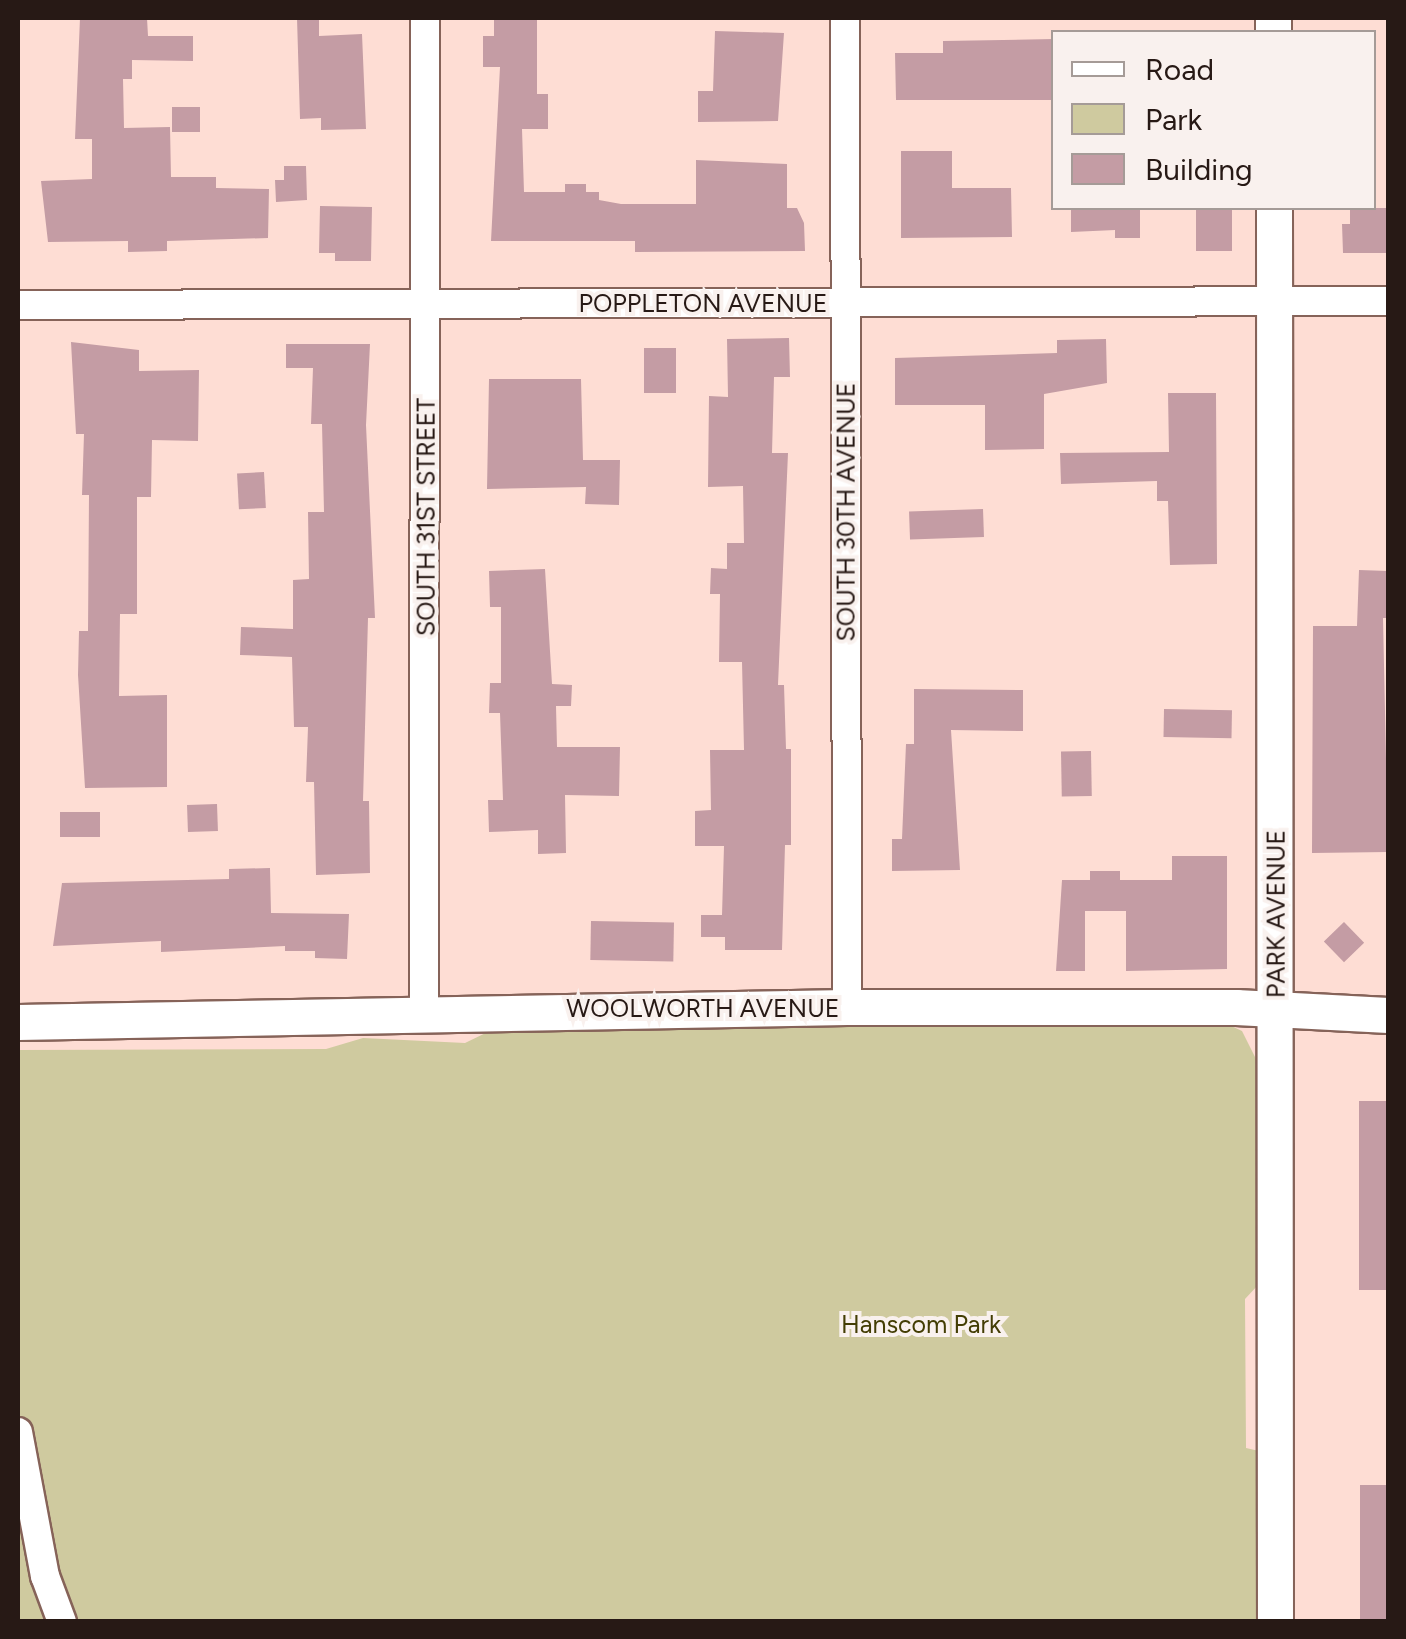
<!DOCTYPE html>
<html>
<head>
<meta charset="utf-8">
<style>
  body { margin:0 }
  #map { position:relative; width:1406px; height:1639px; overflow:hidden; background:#feddd4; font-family:Figtree,sans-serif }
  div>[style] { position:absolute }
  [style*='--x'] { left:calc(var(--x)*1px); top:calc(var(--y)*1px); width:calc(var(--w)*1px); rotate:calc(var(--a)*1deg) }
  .green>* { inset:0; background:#cfca9f }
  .building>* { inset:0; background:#c49ca4; transform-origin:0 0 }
  .roads { filter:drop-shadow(2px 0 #866359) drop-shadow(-2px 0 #866359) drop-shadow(0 2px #866359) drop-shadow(0 -2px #866359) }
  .minor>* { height:28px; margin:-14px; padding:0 14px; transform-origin:14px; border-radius:14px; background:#fff }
  .tertiary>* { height:35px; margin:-17.5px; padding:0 17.5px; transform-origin:17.5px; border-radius:17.5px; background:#fff }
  span { translate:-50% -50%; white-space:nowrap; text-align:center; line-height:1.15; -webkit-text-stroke:8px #f9f1ee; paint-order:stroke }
  .street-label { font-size:25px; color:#271915 }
  .park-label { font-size:25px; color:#433d04 }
  .frame { position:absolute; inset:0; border:20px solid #271915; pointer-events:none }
  .legend { position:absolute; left:1051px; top:30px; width:325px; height:180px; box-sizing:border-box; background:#f9f1ee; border:2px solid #a59b97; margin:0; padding:12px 18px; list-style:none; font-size:30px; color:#271915 }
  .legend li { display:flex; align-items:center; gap:20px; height:50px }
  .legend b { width:50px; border:2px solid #a59b97 }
</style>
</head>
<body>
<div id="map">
  <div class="green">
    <i style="clip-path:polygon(788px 1021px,1227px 1024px,1242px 1031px,1263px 1073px,1259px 1284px,1245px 1299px,1246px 1448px,1259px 1451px,1266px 1621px,18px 1621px,18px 1050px,326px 1049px,363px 1038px,465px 1043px,496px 1028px,784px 1026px)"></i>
  </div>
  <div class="building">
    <i style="clip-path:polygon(80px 18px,147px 18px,148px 36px,193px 36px,193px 61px,132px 60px,132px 79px,123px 79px,124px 128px,170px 127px,171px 177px,216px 177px,216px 188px,269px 189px,268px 238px,167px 241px,167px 251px,128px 252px,128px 241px,48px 242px,41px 181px,92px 179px,92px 139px,75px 139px)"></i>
    <i style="clip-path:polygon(297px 18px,319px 18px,319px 36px,362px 34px,366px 129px,321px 130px,321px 118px,300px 119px)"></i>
    <i style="clip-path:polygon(494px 18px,537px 18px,537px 94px,548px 94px,548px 129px,522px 129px,524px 192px,565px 192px,565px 184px,586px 184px,586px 192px,599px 192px,599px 200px,621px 204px,696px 204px,696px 160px,787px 164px,787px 208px,797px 208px,804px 223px,805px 251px,635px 252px,635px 241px,491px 241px,500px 67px,483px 67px,483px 36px,494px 36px)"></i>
    <i style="clip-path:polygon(715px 31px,784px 33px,778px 121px,698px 122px,698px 91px,713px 91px)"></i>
    <i style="clip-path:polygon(1054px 39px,1054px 100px,896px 100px,895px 53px,943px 53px,943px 41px)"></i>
    <i style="left:172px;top:107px;width:28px;height:25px"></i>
    <i style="clip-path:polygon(901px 151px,952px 151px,952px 188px,1011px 188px,1012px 237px,901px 238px)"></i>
    <i style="clip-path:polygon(284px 166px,306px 166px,307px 200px,276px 202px,275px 180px,284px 180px)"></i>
    <i style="clip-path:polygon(320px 206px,372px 207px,371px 261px,335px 261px,335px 253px,319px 253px)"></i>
    <i style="clip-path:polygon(1071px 208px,1140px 208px,1140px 238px,1115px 238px,1115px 230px,1071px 232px)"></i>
    <i style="left:1196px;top:208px;width:36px;height:43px"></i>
    <i style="clip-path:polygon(1350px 208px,1388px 208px,1388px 253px,1343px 253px,1342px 224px,1350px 224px)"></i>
    <i style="clip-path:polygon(789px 338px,790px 377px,774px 377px,772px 453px,788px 453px,778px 685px,784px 685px,786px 749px,791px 749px,791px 845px,785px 845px,782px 950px,725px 950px,725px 937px,701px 937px,701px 915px,722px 915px,724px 846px,695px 846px,695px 811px,711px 810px,710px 750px,744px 750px,742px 662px,719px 662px,720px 594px,710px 594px,711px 568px,727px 569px,727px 543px,744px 543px,743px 486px,708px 487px,709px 396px,728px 397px,727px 339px)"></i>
    <i style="clip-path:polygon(1106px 339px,1107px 383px,1044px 394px,1044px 449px,985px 450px,985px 405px,895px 405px,895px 358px,1057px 353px,1057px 340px)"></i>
    <i style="clip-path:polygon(71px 342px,139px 350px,139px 371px,199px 370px,198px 441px,152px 440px,151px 497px,137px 497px,137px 614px,120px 614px,119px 696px,167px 695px,167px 787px,85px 788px,78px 675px,79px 631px,88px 631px,89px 495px,82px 495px,84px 434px,76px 434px)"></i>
    <i style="clip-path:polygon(286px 344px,370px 344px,366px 425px,375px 618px,368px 618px,363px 801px,369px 801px,370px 873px,316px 875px,314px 782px,306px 782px,308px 727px,294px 727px,292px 657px,240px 655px,241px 627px,293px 629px,293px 580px,309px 579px,308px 512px,324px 512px,322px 424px,311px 424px,313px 368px,286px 368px)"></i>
    <i style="left:644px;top:348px;width:32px;height:45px"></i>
    <i style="clip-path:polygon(489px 379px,581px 379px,583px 460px,620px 460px,619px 505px,585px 504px,586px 487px,487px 489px)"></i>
    <i style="clip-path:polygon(1168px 393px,1216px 393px,1217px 564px,1170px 565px,1168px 501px,1157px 501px,1157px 481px,1061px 484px,1060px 453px,1169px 452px)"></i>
    <i style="left:264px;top:472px;width:36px;height:27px;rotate:87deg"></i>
    <i style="left:983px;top:509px;width:28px;height:74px;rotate:88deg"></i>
    <i style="clip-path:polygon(545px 569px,552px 684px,572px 685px,571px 706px,556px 706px,557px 747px,620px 747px,619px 796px,565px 795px,566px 853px,538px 854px,538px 830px,489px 832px,488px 800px,503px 800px,500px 713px,489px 713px,490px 683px,501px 683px,501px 607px,490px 607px,489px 571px)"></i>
    <i style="clip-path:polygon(1359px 570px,1388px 571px,1388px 618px,1383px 618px,1388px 852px,1312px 853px,1313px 626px,1357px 626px)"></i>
    <i style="clip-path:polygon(914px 689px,1023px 690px,1023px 731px,951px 730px,960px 870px,892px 871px,892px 839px,902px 839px,906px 744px,914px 744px)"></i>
    <i style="left:1164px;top:709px;width:68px;height:28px;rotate:1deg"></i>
    <i style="left:1091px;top:751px;width:45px;height:30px;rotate:89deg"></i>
    <i style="left:217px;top:804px;width:27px;height:30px;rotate:88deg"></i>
    <i style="left:60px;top:812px;width:40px;height:25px"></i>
    <i style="clip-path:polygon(1172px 856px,1227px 856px,1227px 969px,1126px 971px,1126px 911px,1085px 911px,1085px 971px,1056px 971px,1062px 880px,1090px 880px,1090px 871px,1120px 871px,1120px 880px,1172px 880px)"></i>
    <i style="clip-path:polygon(270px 868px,271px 913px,349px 914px,347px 959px,315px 958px,315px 951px,285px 951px,285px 946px,161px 952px,161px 941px,53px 946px,62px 883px,229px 879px,229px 869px)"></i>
    <i style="left:591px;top:921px;width:83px;height:39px;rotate:1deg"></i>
    <i style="left:1344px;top:922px;width:29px;height:28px;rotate:46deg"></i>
    <i style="left:1359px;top:1101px;width:29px;height:189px"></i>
    <i style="left:1360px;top:1485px;width:28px;height:137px"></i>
  </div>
  <div class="roads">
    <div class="minor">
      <i style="--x:845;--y:18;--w:989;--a:89.88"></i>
      <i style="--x:18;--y:305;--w:1370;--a:-0.17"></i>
      <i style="--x:424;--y:1017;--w:999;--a:-89.94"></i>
      <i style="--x:18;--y:1432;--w:147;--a:79.4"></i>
      <i style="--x:45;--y:1576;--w:49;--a:69.7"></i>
    </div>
    <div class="tertiary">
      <i style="--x:1273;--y:18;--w:14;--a:90"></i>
      <i style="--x:1274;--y:208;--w:1414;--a:89.96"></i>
      <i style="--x:18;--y:1022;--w:829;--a:-1.04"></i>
      <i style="--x:847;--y:1007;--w:389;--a:0"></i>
      <i style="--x:1236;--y:1007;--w:152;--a:3"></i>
    </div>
  </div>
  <div class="street-label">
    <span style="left:703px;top:303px">POPPLETON AVENUE</span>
    <span style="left:846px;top:512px;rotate:-90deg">SOUTH 30TH AVENUE</span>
    <span style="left:426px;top:517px;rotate:-90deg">SOUTH 31ST STREET</span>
    <span style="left:1276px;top:914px;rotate:-90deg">PARK AVENUE</span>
    <span style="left:703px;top:1008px">WOOLWORTH AVENUE</span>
  </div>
  <div class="park-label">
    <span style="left:921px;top:1324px">Hanscom Park</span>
  </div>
  <div class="frame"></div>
  <ul class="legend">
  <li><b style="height:12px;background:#fff"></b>Road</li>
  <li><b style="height:28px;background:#cfca9f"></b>Park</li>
  <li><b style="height:28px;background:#c49ca4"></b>Building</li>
  </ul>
</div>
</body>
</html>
